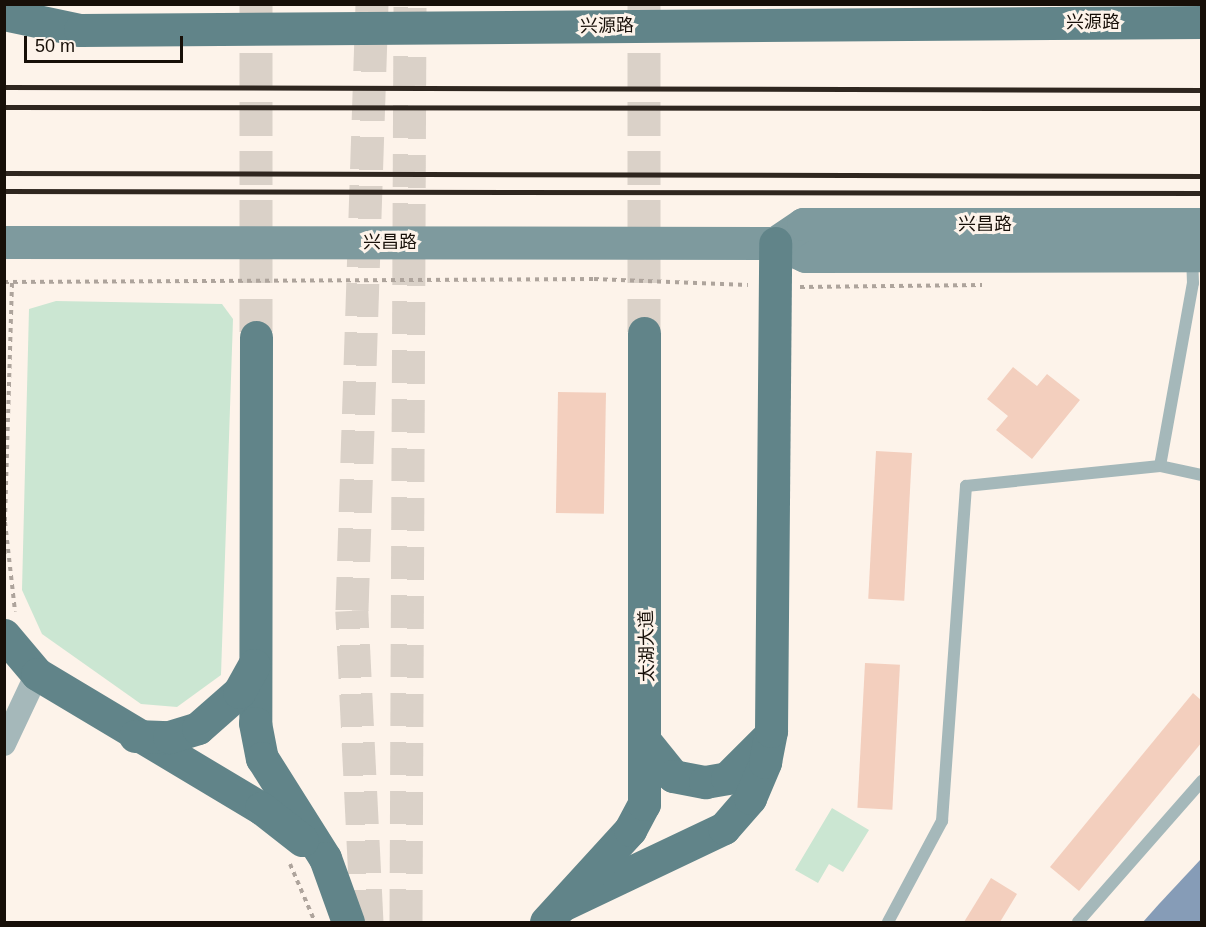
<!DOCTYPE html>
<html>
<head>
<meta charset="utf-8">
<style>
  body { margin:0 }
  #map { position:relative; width:1206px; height:927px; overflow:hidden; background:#fdf3ea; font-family:Arial,"Noto Sans SC",sans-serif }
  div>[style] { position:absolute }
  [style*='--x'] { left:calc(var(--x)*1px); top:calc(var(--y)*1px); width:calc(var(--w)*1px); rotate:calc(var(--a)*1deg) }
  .green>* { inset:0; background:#cbe6d2 }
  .water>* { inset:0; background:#869cb7 }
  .building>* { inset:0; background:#f3cfbe; transform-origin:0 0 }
  .primary-tunnel>* { height:33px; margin-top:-16.5px; transform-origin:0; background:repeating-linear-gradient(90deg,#dad1c8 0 33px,transparent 0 49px) }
  .highway-tunnel>* { height:33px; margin-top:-16.5px; transform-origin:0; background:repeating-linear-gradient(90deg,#dad1c8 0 33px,transparent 0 49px) }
  .path>* { height:4px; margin-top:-2px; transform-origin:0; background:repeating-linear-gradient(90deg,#aea49c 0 4.5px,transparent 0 9px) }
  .lane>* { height:12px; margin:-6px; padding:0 6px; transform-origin:6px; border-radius:6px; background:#a5b8ba }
  .street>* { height:24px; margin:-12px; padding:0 12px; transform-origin:12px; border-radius:12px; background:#a5b8ba }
  .secondary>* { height:33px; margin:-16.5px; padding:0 16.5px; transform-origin:16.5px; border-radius:16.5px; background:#7e9a9e }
  .primary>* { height:33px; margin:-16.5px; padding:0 16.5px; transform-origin:16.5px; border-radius:16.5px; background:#618489 }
  .rail>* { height:4.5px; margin:-2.25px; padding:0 2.25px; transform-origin:2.25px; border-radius:2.25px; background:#2f261f }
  span { translate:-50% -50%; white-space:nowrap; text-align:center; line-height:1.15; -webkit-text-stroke:6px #fdf3ea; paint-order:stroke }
  .street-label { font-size:18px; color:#170f08 }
  .frame { position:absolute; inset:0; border:6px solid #170f08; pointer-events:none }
  .scale { position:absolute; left:24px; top:36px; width:159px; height:27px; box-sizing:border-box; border:3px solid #170f08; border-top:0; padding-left:8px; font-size:18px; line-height:21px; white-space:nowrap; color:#170f08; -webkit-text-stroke:4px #fdf3ea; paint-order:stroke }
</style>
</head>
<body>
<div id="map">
  <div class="green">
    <i style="clip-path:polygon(56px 301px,222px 304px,233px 319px,221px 675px,177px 707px,141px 704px,42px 634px,22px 590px,29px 309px)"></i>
    <i style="clip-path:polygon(832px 808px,869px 830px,843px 872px,829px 864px,818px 883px,795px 870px)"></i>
  </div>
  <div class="water">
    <i style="clip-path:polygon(1201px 859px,1201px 922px,1143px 922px,1159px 904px)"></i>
  </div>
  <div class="building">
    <i style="clip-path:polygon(1013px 367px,1037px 386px,1047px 374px,1080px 400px,1032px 459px,996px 430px,1008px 416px,987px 399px)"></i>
    <i style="left:558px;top:392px;width:48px;height:121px;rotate:1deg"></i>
    <i style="left:876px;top:451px;width:36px;height:148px;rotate:3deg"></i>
    <i style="left:865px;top:663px;width:35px;height:145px;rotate:3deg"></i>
    <i style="clip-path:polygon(1193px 693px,1202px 701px,1202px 742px,1079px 891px,1050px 867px)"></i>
    <i style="clip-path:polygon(991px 878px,1017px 894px,1000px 922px,964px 922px)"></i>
  </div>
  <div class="primary-tunnel">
    <i style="--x:256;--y:4;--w:333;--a:90"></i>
    <i style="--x:644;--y:4;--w:329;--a:90"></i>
  </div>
  <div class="highway-tunnel">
    <i style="--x:367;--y:922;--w:312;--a:-92.8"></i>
    <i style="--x:352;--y:610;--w:606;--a:-88.11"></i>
    <i style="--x:406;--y:922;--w:918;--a:-89.75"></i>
  </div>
  <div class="path">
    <i style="--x:4;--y:282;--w:590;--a:-0.29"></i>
    <i style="--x:594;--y:279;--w:154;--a:2.2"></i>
    <i style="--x:12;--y:283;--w:239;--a:91.7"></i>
    <i style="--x:5;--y:522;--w:90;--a:83.6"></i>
    <i style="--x:800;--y:287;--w:182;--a:-0.6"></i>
    <i style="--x:290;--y:864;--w:63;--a:66.7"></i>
  </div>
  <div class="lane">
    <i style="--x:1160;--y:466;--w:43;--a:12.1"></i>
    <i style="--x:888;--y:922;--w:115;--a:-61.9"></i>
    <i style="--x:942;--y:821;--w:336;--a:-85.9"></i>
    <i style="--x:966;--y:486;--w:195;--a:-5.9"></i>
    <i style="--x:1160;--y:466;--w:186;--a:-79.8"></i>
    <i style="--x:1193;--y:283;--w:28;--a:-92"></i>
    <i style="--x:1078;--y:922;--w:188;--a:-48.7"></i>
  </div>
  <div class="street">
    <i style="--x:4;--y:744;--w:77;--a:-64.8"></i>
  </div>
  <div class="secondary">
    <i style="--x:4;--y:242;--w:771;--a:0.07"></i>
    <i style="--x:775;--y:243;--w:33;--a:23"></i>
    <i style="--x:805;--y:256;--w:397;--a:-0.1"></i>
    <i style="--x:775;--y:243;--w:34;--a:-34"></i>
    <i style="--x:803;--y:224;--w:399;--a:0"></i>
  </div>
  <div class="primary">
    <i style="--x:4;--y:14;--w:78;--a:11.9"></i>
    <i style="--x:80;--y:30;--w:1122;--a:-0.41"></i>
    <i style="--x:256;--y:337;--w:386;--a:90.1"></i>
    <i style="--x:255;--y:723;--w:36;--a:79"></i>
    <i style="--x:262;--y:758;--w:118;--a:57.8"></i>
    <i style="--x:325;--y:858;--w:68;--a:70.2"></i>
    <i style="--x:4;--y:635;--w:51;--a:49.8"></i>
    <i style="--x:37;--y:674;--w:261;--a:30.9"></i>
    <i style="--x:261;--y:808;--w:52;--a:38"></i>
    <i style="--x:135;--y:736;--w:34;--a:2"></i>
    <i style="--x:169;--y:737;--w:30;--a:-17"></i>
    <i style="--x:198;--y:728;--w:55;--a:-41.3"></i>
    <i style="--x:239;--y:692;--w:31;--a:-61"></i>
    <i style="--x:648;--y:745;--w:40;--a:51"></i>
    <i style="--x:673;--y:776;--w:33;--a:11"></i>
    <i style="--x:705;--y:782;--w:22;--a:-10"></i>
    <i style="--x:727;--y:778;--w:54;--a:-45"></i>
    <i style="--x:564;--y:904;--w:177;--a:-25.4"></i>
    <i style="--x:724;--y:828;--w:40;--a:-49"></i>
    <i style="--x:750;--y:798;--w:39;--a:-67"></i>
    <i style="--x:765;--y:762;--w:32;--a:-79"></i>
    <i style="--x:771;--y:731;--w:488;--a:-89.5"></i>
    <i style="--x:546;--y:922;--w:125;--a:-47.6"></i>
    <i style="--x:630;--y:830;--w:30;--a:-62"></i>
    <i style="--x:644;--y:804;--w:471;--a:-90"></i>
  </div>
  <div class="rail">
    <i style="--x:4;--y:87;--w:1198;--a:0.14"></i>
    <i style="--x:4;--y:107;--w:1198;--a:0.05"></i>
    <i style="--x:4;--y:173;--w:1198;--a:0.14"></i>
    <i style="--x:4;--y:191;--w:1198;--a:0.1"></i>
  </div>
  <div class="street-label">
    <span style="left:1093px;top:22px">兴源路</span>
    <span style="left:607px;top:26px;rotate:-1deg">兴源路</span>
    <span style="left:985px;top:224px">兴昌路</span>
    <span style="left:390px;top:242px">兴昌路</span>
    <span style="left:647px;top:646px;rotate:-91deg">太湖大道</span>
  </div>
  <div class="frame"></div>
  <div class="scale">50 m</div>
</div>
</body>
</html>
